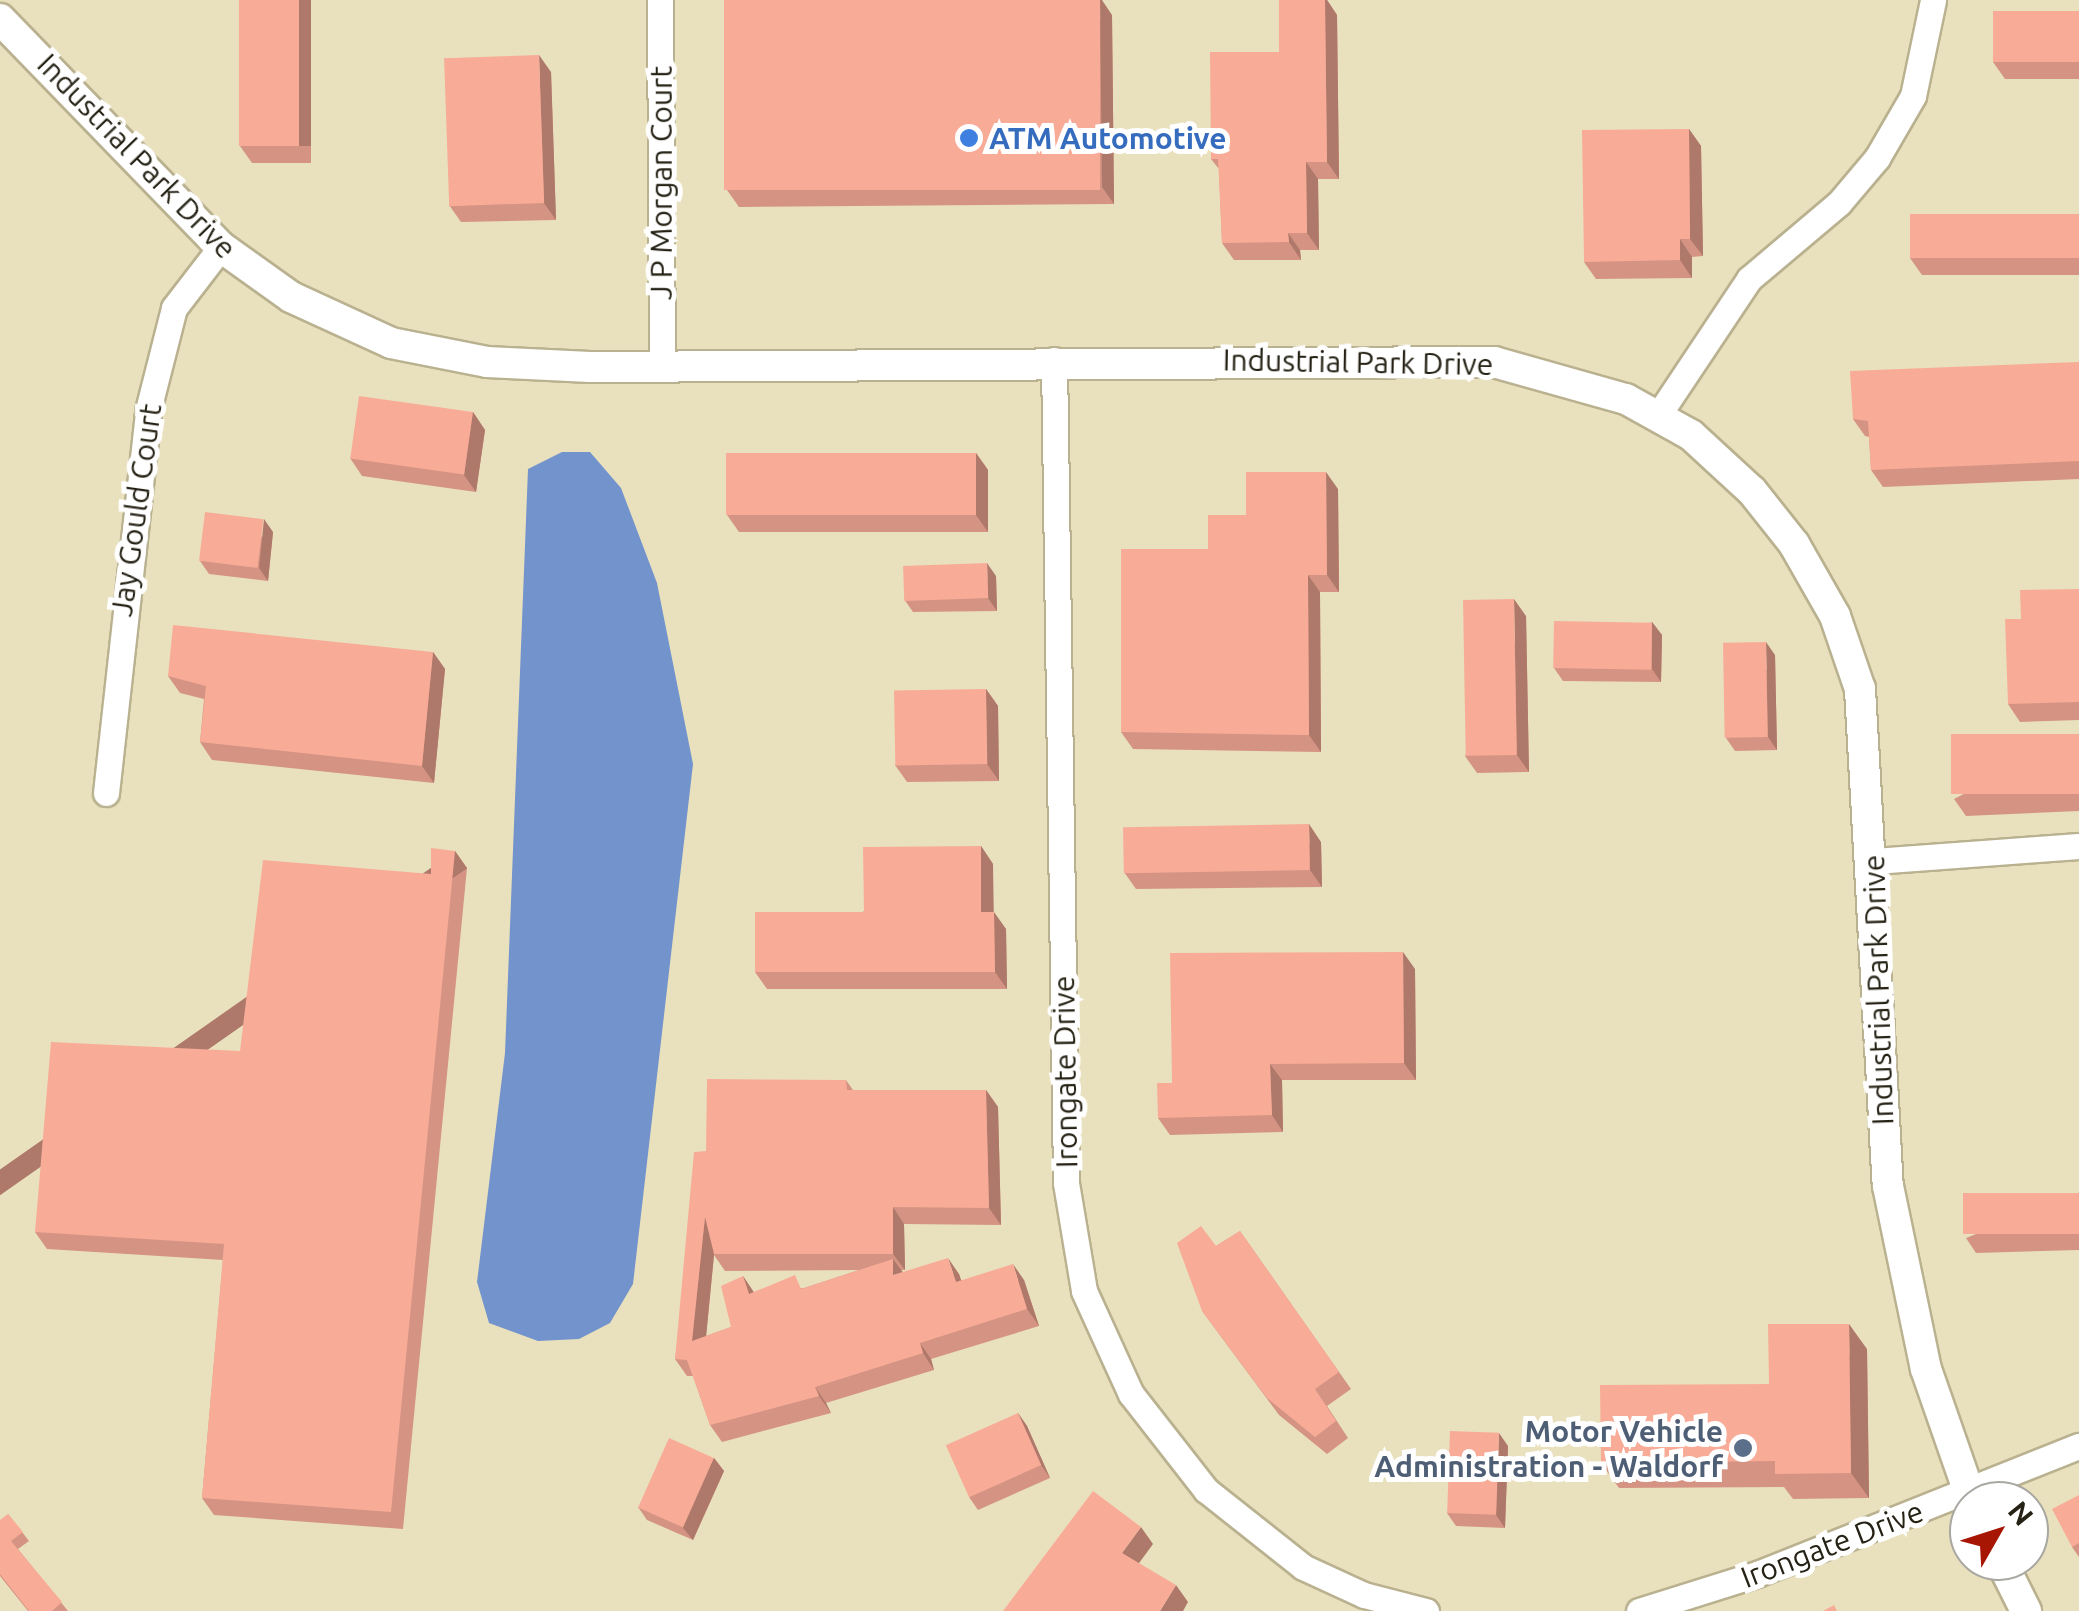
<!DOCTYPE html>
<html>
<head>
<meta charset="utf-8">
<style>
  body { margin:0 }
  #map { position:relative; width:2079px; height:1611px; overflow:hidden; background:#e9e1bd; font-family:Ubuntu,sans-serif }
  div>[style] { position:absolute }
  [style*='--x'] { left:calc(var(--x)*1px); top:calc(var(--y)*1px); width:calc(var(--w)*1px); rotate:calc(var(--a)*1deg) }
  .water>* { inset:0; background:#7393cd }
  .roads { filter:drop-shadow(2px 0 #b9b18f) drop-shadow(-2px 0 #b9b18f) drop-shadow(0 2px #b9b18f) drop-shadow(0 -2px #b9b18f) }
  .minor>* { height:25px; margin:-12.5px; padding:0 12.5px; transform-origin:12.5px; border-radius:12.5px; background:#fff }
  .tertiary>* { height:30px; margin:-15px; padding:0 15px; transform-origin:15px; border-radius:15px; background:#fff }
  .wall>* { inset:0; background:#d59483 }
  .shaded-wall>* { inset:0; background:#ae786a; transform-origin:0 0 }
  .building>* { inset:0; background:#f8ac98; transform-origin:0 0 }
  .dots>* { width:28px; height:28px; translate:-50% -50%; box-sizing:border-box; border:5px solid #fff; border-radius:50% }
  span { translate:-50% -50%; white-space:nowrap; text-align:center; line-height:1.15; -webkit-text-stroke:10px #fff; paint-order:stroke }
  .shop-label { font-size:30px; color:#366cbe; font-weight:700 }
  .left { translate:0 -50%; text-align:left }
  .street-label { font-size:30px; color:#252215 }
  .service-label { font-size:30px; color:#4e5e75; font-weight:700 }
  .right { translate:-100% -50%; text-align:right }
  .north { position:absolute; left:1949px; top:1481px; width:100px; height:100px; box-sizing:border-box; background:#fff; border:2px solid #a8a7a1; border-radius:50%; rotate:51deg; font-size:28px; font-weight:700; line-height:40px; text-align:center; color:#252215 }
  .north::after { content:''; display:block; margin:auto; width:35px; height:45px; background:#a71603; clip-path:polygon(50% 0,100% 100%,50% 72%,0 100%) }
</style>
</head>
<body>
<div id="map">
  <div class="water">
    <i style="clip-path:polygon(562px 452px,590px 452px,621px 488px,657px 583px,693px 764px,633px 1284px,610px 1323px,579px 1339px,538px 1341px,489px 1323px,477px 1282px,505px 1053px,528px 469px)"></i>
  </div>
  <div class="roads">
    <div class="minor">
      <i style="--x:660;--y:0;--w:366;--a:89.7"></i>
      <i style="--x:1054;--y:360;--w:823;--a:89.16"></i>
      <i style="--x:1066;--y:1183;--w:109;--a:80.5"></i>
      <i style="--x:1084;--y:1291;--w:113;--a:65.5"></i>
      <i style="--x:1131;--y:1394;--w:122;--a:52"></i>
      <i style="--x:1206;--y:1490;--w:124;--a:38.4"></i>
      <i style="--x:1303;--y:1567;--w:67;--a:24.7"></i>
      <i style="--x:1364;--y:1595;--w:64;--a:14.5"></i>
      <i style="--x:1659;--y:414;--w:162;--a:-56.3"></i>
      <i style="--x:1749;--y:279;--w:118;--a:-40.2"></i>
      <i style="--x:1839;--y:203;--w:59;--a:-49.8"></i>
      <i style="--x:1877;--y:158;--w:72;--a:-59.9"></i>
      <i style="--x:1913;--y:96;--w:98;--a:-78.2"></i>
      <i style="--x:106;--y:793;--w:385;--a:-83.7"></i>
      <i style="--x:148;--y:410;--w:105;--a:-75.7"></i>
      <i style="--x:174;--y:308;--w:77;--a:-52.4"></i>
      <i style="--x:1873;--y:861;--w:207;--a:-4.2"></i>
      <i style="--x:1639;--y:1611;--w:124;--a:-17.4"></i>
      <i style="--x:1757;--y:1574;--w:347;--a:-21.7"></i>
    </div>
    <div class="tertiary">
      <i style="--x:0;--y:19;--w:318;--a:45.9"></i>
      <i style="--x:221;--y:247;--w:86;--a:35.5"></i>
      <i style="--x:291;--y:297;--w:110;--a:24.7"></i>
      <i style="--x:391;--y:343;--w:98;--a:11.2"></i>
      <i style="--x:487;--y:362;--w:103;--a:2.8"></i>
      <i style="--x:590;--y:367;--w:904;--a:-0.32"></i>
      <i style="--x:1494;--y:362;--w:137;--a:15.7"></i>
      <i style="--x:1626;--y:399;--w:74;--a:29"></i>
      <i style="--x:1691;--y:435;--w:83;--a:42.6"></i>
      <i style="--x:1752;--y:491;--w:68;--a:51.6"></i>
      <i style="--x:1794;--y:544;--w:83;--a:60.3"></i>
      <i style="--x:1835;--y:616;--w:77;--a:71.1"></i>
      <i style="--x:1860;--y:689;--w:498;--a:86.8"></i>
      <i style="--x:1888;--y:1186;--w:187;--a:78.3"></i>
      <i style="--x:1926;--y:1369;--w:140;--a:70.8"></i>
      <i style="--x:2001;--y:1561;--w:56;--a:63.4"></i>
    </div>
  </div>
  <div class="wall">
    <i style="clip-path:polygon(239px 0,311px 0,311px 163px,252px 163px,240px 146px)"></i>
    <i style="clip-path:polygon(1279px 0,1327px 0,1337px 15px,1339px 179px,1318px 179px,1319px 250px,1300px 250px,1301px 260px,1234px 260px,1222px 243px,1219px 169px,1211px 159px,1279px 52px)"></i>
    <i style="clip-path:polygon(2079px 11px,2079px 79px,2005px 79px,1993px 62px)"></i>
    <i style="clip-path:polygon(1112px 15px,1114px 204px,739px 207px,727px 190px)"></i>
    <i style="clip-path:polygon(551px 72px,556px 220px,461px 222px,449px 205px)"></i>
    <i style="clip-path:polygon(1689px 129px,1701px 146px,1703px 256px,1692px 257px,1692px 278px,1596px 279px,1584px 262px)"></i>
    <i style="clip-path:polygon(2079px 214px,2079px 275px,1922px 275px,1910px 258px)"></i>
    <i style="clip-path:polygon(2079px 362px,2079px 479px,1883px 487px,1871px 470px,1869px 437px,1865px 436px,1853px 419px)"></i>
    <i style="clip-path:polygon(473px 412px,485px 430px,476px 492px,362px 476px,350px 458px)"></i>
    <i style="clip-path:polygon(976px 453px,988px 470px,988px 532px,739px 532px,727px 515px)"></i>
    <i style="clip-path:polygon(1338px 489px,1339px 592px,1320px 592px,1321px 752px,1133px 749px,1121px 732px,1246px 515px)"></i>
    <i style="clip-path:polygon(273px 532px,268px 581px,209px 574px,200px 561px)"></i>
    <i style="clip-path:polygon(996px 576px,997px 611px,913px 612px,904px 599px)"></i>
    <i style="clip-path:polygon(2079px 589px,2079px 720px,2020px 722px,2008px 704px,2021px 619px)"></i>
    <i style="clip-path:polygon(1526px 616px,1529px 772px,1477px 773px,1465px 756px)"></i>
    <i style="clip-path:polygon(1652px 622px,1662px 635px,1661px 682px,1563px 681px,1554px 668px)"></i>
    <i style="clip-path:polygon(433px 652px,445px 669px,434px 783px,212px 760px,200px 742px,204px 699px,180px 693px,168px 676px)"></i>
    <i style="clip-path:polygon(1775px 655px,1777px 750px,1735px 751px,1726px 738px)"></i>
    <i style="clip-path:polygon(986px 689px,998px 706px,999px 781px,907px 782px,895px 765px)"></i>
    <i style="clip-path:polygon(2079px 734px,2079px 811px,1966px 816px,1954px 799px)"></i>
    <i style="clip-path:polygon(1321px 842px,1322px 887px,1136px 889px,1124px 872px)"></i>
    <i style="clip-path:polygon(981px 846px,993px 864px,993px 912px,1006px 929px,1007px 989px,767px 989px,755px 972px)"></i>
    <i style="clip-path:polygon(455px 851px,467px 868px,403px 1529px,214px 1515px,202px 1498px,223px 1260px,47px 1249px,35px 1232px,240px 1051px)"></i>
    <i style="clip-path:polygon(1415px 969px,1416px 1080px,1282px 1080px,1283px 1132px,1170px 1135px,1158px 1118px)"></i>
    <i style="clip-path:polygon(evenodd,846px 1080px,853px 1090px,986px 1090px,998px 1107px,1001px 1225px,904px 1224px,905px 1270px,901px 1270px,902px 1272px,959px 1274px,961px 1280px,1024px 1280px,1039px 1326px,931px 1359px,934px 1370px,826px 1403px,831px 1413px,722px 1442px,710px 1425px,693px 1376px,687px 1376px,675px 1359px,706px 1151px,846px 1080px,714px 1255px,725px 1271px,859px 1270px,804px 1288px,754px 1292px,743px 1276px,731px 1327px,706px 1336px,714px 1255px)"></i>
    <i style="clip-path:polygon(2079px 1193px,2079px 1250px,1976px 1253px,1966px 1238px)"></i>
    <i style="clip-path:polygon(1240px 1231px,1351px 1389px,1327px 1406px,1348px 1438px,1327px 1454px,1279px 1415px,1202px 1311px,1216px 1246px)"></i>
    <i style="clip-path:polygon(1867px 1349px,1869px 1498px,1793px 1499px,1784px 1487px,1619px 1488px,1601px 1463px,1769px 1384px)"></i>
    <i style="clip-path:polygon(1018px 1413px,1027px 1426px,1050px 1478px,978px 1510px,969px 1497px)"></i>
    <i style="clip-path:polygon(1508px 1446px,1505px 1528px,1456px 1526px,1447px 1513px)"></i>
    <i style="clip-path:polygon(714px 1458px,724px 1471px,693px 1540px,647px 1520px,638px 1507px)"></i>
    <i style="clip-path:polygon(2079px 1495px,2079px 1557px,2072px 1547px)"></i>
    <i style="clip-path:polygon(8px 1514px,29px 1541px,18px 1549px,68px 1611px,28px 1611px,0 1576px)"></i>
  </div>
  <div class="shaded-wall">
    <i style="left:299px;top:0;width:12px;height:146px"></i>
    <i style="clip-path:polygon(1100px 0,1102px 0,1112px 15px,1114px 204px,1102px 187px)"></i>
    <i style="clip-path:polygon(1325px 0,1327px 0,1337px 15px,1339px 179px,1327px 162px)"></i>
    <i style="clip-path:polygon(539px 55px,551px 72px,556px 220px,544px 203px)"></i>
    <i style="clip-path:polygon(1689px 129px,1701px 146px,1703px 256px,1690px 239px)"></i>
    <i style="clip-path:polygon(1306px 162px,1318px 179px,1319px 250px,1307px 233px)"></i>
    <i style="clip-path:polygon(1288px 233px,1300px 250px,1301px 260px,1289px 242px)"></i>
    <i style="clip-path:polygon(1680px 239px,1692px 257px,1692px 278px,1680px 260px)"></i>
    <i style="clip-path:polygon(473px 412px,485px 430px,476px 492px,464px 475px)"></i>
    <i style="clip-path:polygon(976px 453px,988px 470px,988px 532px,976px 515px)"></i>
    <i style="clip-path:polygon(1326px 472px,1338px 489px,1339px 592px,1327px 575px)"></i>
    <i style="clip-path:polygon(264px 519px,273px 532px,268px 581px,259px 568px)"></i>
    <i style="clip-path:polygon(987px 563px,996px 576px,997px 611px,988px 598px)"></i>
    <i style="clip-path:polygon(1308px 575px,1320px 592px,1321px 752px,1309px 735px)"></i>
    <i style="clip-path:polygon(1514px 599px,1526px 616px,1529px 772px,1517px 755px)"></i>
    <i style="clip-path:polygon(1652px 622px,1662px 635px,1661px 682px,1652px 669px)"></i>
    <i style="clip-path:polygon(1766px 642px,1775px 655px,1777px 750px,1768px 737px)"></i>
    <i style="clip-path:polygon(433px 652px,445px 669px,434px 783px,422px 766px)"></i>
    <i style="clip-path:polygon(986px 689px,998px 706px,999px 781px,987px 764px)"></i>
    <i style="clip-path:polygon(1309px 824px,1321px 842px,1322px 887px,1310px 870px)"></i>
    <i style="clip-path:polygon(981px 846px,993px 864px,994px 929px,981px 912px)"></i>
    <i style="left:455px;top:851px;width:21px;height:664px;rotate:55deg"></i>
    <i style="clip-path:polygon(994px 912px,1006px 929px,1007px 989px,995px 972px)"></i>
    <i style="clip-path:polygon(1403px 952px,1415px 969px,1416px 1080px,1404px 1063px)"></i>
    <i style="clip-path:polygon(1270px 1064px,1282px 1080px,1283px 1132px,1272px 1115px)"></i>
    <i style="clip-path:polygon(986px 1090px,998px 1107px,1001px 1225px,989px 1208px)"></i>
    <i style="clip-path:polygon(893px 1207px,904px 1224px,905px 1270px,893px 1254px)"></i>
    <i style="clip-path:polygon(705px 1217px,716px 1234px,704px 1358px,692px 1341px)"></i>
    <i style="clip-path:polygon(948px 1258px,959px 1274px,967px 1298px,956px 1282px)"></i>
    <i style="clip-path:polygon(893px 1259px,905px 1275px,893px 1275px)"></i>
    <i style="clip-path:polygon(1013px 1264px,1024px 1280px,1039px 1326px,1027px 1309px)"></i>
    <i style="clip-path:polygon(743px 1276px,754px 1293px,749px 1294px)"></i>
    <i style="clip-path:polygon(1849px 1324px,1867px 1349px,1869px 1498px,1851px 1473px)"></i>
    <i style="clip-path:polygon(920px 1343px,931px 1359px,934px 1370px,923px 1353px)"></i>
    <i style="clip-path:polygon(815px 1387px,826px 1403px,831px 1413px,819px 1396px)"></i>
    <i style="clip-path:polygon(1018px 1413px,1027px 1426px,1050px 1478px,1041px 1465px)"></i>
    <i style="clip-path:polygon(1499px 1433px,1508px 1446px,1505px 1528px,1496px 1515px)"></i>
    <i style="clip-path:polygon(714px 1458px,724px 1471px,693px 1540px,683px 1528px)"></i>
    <i style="clip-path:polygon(1141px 1527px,1153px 1544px,1134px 1570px,1122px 1553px)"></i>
    <i style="clip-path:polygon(1176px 1585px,1188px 1602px,1183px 1611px,1160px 1611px)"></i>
  </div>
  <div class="building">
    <i style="left:239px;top:0;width:60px;height:146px"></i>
    <i style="left:724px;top:0;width:376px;height:190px"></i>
    <i style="clip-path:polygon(1279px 0,1325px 0,1327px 162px,1306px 162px,1307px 233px,1288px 233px,1289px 242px,1222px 243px,1218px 159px,1211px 159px,1210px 52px,1279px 52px)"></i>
    <i style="left:1993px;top:11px;width:86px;height:51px"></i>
    <i style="left:539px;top:55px;width:148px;height:95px;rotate:88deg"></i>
    <i style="clip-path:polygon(1689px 129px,1690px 239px,1680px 239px,1680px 260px,1584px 262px,1582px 130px)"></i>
    <i style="left:1910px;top:214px;width:169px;height:44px"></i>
    <i style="clip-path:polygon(2079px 362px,2079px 461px,1871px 470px,1868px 421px,1853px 419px,1850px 371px)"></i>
    <i style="left:359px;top:396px;width:115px;height:63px;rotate:8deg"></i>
    <i style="left:726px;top:453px;width:250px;height:62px"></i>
    <i style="clip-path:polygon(1246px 472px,1326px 472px,1327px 575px,1308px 575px,1309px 735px,1121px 732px,1121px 549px,1208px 549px,1208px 515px,1246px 515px)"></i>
    <i style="left:205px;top:512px;width:59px;height:49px;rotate:7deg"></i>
    <i style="left:987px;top:563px;width:35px;height:84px;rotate:88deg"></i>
    <i style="clip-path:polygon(2079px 589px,2079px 702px,2008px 704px,2005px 619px,2021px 619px,2020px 590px)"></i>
    <i style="left:1514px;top:599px;width:156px;height:51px;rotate:89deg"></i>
    <i style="left:1554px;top:621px;width:98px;height:47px;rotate:1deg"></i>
    <i style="clip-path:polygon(173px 625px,433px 652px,422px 766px,200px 742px,206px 686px,168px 676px)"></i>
    <i style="left:1766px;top:642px;width:95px;height:43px;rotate:89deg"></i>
    <i style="left:986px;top:689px;width:75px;height:92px;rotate:89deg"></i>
    <i style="left:2079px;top:734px;width:60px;height:128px;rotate:90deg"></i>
    <i style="left:1309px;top:824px;width:46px;height:186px;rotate:89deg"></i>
    <i style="clip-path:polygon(981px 846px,981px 912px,994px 912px,995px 972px,755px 972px,755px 912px,864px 912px,863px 847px)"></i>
    <i style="clip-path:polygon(431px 848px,455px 851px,391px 1512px,202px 1498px,224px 1244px,35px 1232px,51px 1042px,240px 1051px,263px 860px,431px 874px)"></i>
    <i style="clip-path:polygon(1403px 952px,1404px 1063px,1270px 1064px,1272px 1115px,1158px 1118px,1157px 1083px,1172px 1083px,1170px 953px)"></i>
    <i style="clip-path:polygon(707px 1079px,846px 1080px,847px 1090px,986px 1090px,989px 1208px,893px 1207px,893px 1254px,714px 1254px,705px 1217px,692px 1341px,731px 1327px,721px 1286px,743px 1276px,749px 1294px,795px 1275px,801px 1289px,893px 1259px,893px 1275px,948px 1258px,956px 1282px,1013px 1264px,1027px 1309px,920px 1343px,923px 1353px,815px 1387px,819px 1396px,710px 1425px,687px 1360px,675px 1359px,694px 1152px,706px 1151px)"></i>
    <i style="left:2079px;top:1193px;width:41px;height:116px;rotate:90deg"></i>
    <i style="clip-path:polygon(1201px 1226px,1216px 1246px,1240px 1231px,1339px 1372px,1315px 1389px,1336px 1421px,1315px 1437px,1267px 1398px,1202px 1311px,1177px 1243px)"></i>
    <i style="clip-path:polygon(1768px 1324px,1849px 1324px,1851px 1473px,1775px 1474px,1775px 1461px,1601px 1463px,1600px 1385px,1769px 1384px)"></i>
    <i style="left:1018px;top:1413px;width:57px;height:79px;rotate:66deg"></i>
    <i style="left:1450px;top:1431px;width:49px;height:82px;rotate:2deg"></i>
    <i style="left:669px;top:1438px;width:49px;height:76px;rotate:24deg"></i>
    <i style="clip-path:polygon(1093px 1491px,1141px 1527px,1122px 1553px,1176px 1585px,1160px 1611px,1003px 1611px)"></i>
    <i style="clip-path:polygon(2079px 1495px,2079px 1543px,2072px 1547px,2052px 1509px)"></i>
    <i style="clip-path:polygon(8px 1514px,23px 1532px,11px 1541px,62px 1602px,52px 1611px,29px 1611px,0 1574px,0 1520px)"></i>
    <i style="clip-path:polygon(1834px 1605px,1837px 1611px,1823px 1611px)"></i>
  </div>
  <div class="dots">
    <i style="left:969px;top:138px;background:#3f7fe0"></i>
    <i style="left:1743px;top:1448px;background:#5c6f8a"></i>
  </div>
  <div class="shop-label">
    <span class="left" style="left:989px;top:138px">ATM Automotive</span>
  </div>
  <div class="street-label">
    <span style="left:137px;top:156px;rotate:46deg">Industrial Park Drive</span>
    <span style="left:661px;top:183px;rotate:-90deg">J P Morgan Court</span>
    <span style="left:1358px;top:362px;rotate:1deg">Industrial Park Drive</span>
    <span style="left:136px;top:510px;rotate:-82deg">Jay Gould Court</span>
    <span style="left:1878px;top:990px;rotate:-92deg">Industrial Park Drive</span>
    <span style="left:1065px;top:1072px;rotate:-91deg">Irongate Drive</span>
    <span style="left:1832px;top:1544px;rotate:-21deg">Irongate Drive</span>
  </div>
  <div class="service-label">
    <span class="right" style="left:1723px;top:1448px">Motor Vehicle<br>Administration - Waldorf</span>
  </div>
  <div class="north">N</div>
</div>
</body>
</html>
